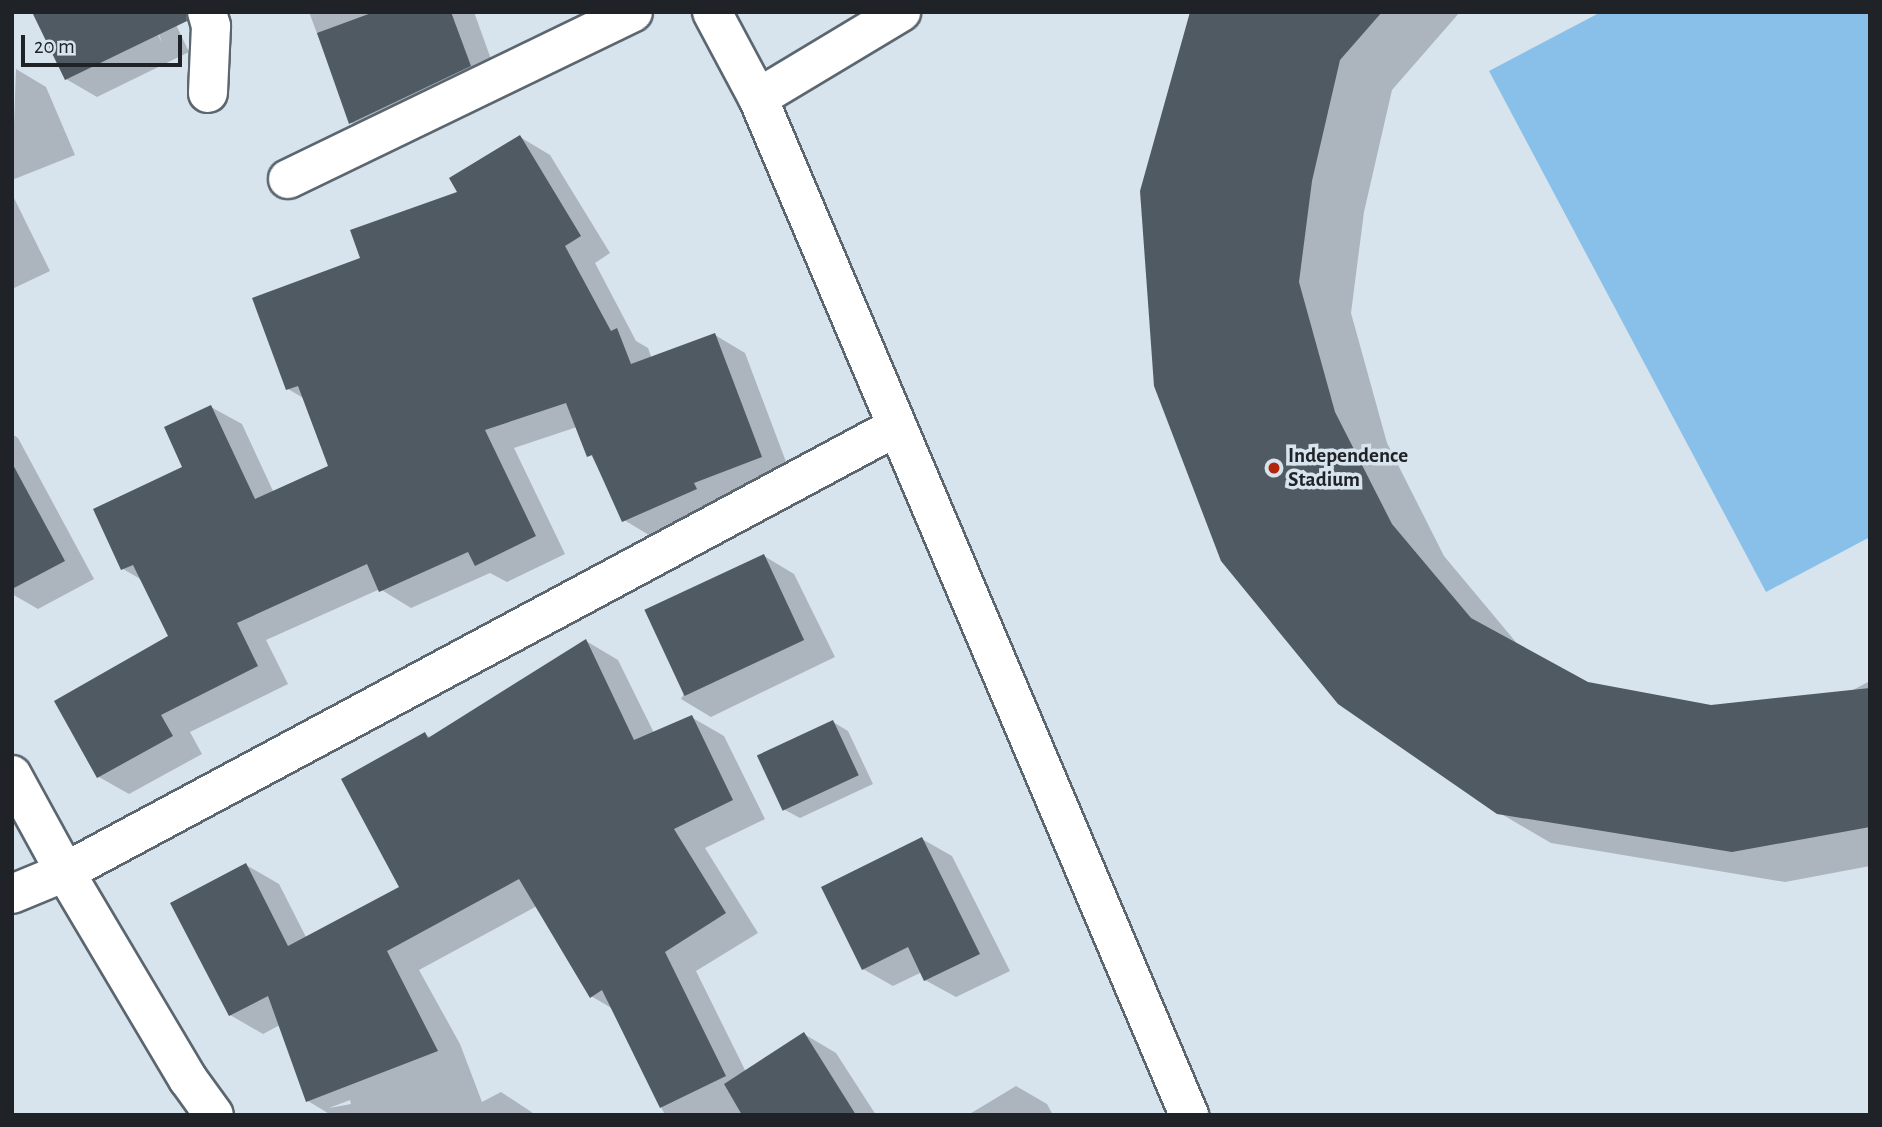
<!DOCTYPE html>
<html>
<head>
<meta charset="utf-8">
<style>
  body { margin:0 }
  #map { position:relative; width:1882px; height:1127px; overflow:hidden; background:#d7e3ed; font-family:"Alegreya Sans",sans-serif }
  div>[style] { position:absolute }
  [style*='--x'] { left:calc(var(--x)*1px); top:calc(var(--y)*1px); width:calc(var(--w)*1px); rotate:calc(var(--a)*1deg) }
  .green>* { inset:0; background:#89c0e9 }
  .shadow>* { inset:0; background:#0003 }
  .building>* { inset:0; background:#505a63; transform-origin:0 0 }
  .roads { filter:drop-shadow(2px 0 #5b666f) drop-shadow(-2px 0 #5b666f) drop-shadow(0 2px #5b666f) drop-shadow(0 -2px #5b666f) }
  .minor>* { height:38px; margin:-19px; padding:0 19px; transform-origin:19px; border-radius:19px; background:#fff }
  .dots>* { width:19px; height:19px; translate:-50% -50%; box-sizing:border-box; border:4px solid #d7e3ed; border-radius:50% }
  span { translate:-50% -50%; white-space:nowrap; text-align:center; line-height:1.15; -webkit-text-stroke:7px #d7e3ed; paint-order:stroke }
  .poi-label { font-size:21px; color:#1f2327; font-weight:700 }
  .left { translate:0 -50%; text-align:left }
  .frame { position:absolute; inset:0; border:14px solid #1f2327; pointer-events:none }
  .scale { position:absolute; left:21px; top:35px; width:161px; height:32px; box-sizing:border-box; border:4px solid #1f2327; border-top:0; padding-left:9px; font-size:21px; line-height:24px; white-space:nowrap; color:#1f2327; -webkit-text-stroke:5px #d7e3ed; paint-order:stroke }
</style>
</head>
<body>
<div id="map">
  <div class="green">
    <i style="clip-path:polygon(1601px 12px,1870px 12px,1870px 537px,1766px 592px,1489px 71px)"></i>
  </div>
  <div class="shadow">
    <i style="clip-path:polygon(147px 12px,162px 43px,151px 12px,170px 12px,189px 52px,97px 97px,66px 79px)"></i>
    <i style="clip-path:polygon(309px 12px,474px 12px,500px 84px,381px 140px,350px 122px)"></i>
    <i style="clip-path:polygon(1195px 12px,1460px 12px,1392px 90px,1364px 212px,1351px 313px,1387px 443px,1444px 556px,1520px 647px,1588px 683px,1711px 707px,1849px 692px,1870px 681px,1870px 866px,1785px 882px,1551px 843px,1498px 812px,1340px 702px)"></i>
    <i style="clip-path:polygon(16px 69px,46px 87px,75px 155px,12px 180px)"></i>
    <i style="clip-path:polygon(520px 137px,550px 155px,610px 253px,595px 263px,636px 341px,648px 348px,652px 359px,715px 335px,745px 353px,791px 475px,654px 538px,624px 520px,577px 427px,514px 448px,565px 554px,507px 582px,490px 573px,411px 608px,380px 589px,266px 640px,288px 684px,190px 732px,202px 754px,129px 794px,99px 777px,170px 637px,142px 580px,123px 569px,184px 468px,211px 407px,242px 424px,274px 493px,330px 467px,305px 399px,288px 389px,362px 259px,459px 193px)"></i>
    <i style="clip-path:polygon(12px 194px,50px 271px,12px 289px)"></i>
    <i style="clip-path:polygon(12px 434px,18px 438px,94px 579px,38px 609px,12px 594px)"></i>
    <i style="clip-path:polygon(764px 556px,794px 574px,835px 657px,711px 717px,681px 699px)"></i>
    <i style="clip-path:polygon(evenodd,586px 641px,618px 660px,654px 733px,691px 717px,724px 736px,765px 819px,705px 848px,758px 933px,696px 971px,746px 1072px,804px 1034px,836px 1053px,876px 1115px,665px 1115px,613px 1009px,591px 996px,537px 906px,419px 970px,460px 1044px,482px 1102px,501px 1092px,536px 1115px,331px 1115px,308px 1101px,280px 1025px,263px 1034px,230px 1015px,246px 865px,279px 884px,307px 939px,402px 888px,425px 734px,431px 738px,586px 641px,350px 1100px,351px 1104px,329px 1108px,350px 1100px)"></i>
    <i style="clip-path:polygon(833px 722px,848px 731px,873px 784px,800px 818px,785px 810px)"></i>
    <i style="clip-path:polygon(922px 839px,952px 856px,1010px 971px,956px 997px,925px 980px,922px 972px,893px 986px,863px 969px)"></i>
    <i style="clip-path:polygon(1016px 1086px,1047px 1104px,1053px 1115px,968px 1115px)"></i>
  </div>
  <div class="building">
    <i style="clip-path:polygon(32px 12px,186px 12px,187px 21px,65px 80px)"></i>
    <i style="clip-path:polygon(374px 12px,451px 12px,471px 66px,349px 124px,317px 33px)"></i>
    <i style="clip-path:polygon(1190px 12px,1382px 12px,1340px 60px,1312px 181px,1299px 282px,1335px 412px,1392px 524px,1471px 618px,1588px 682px,1711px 705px,1870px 688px,1870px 827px,1732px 852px,1497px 814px,1338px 704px,1221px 561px,1154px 386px,1140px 191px)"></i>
    <i style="clip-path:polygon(520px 135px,581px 236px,565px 246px,611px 331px,617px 328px,631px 364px,715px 333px,762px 457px,694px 483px,697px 489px,622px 522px,592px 455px,587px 457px,566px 403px,485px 430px,536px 536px,475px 566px,468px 552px,379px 592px,367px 564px,237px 623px,258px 666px,161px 715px,173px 736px,97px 778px,54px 701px,168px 636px,133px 565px,121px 570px,93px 509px,182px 467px,164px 427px,211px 405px,255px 499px,328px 466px,298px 386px,286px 390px,252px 298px,360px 258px,350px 230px,457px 192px,449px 178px)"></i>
    <i style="clip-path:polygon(12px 463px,65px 561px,12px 589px)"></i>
    <i style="left:764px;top:554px;width:95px;height:132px;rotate:65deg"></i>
    <i style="clip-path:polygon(586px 639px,634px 740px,692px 715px,733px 800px,674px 829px,726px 913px,665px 952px,726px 1076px,660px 1108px,602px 990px,590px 998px,519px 879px,387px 951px,438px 1051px,306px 1102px,268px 996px,229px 1016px,170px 903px,246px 863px,288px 946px,399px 887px,341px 779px,425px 732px,428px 738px)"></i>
    <i style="left:833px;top:720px;width:61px;height:84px;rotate:65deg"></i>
    <i style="clip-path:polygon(922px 837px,980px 954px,924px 981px,908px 947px,862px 970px,821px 887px)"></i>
    <i style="clip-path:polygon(804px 1032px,856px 1115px,742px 1115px,724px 1084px)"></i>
  </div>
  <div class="roads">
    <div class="minor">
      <i style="--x:207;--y:12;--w:15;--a:74"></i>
      <i style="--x:211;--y:26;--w:67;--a:92.6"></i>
      <i style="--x:712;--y:12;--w:98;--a:61.9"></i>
      <i style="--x:758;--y:98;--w:1105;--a:67.03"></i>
      <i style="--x:758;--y:98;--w:167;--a:-31"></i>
      <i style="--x:288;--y:179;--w:383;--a:-25.8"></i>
      <i style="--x:12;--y:775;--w:111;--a:61.3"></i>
      <i style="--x:65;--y:872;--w:241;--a:59.3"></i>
      <i style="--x:188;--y:1079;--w:44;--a:54.2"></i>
      <i style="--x:12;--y:894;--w:57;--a:-22.5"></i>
      <i style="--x:65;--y:872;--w:943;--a:-28.17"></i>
    </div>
  </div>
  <div class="dots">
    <i style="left:1274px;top:468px;background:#b2250d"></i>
  </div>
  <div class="poi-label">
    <span class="left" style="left:1288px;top:468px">Independence<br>Stadium</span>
  </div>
  <div class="frame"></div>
  <div class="scale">20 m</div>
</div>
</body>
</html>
